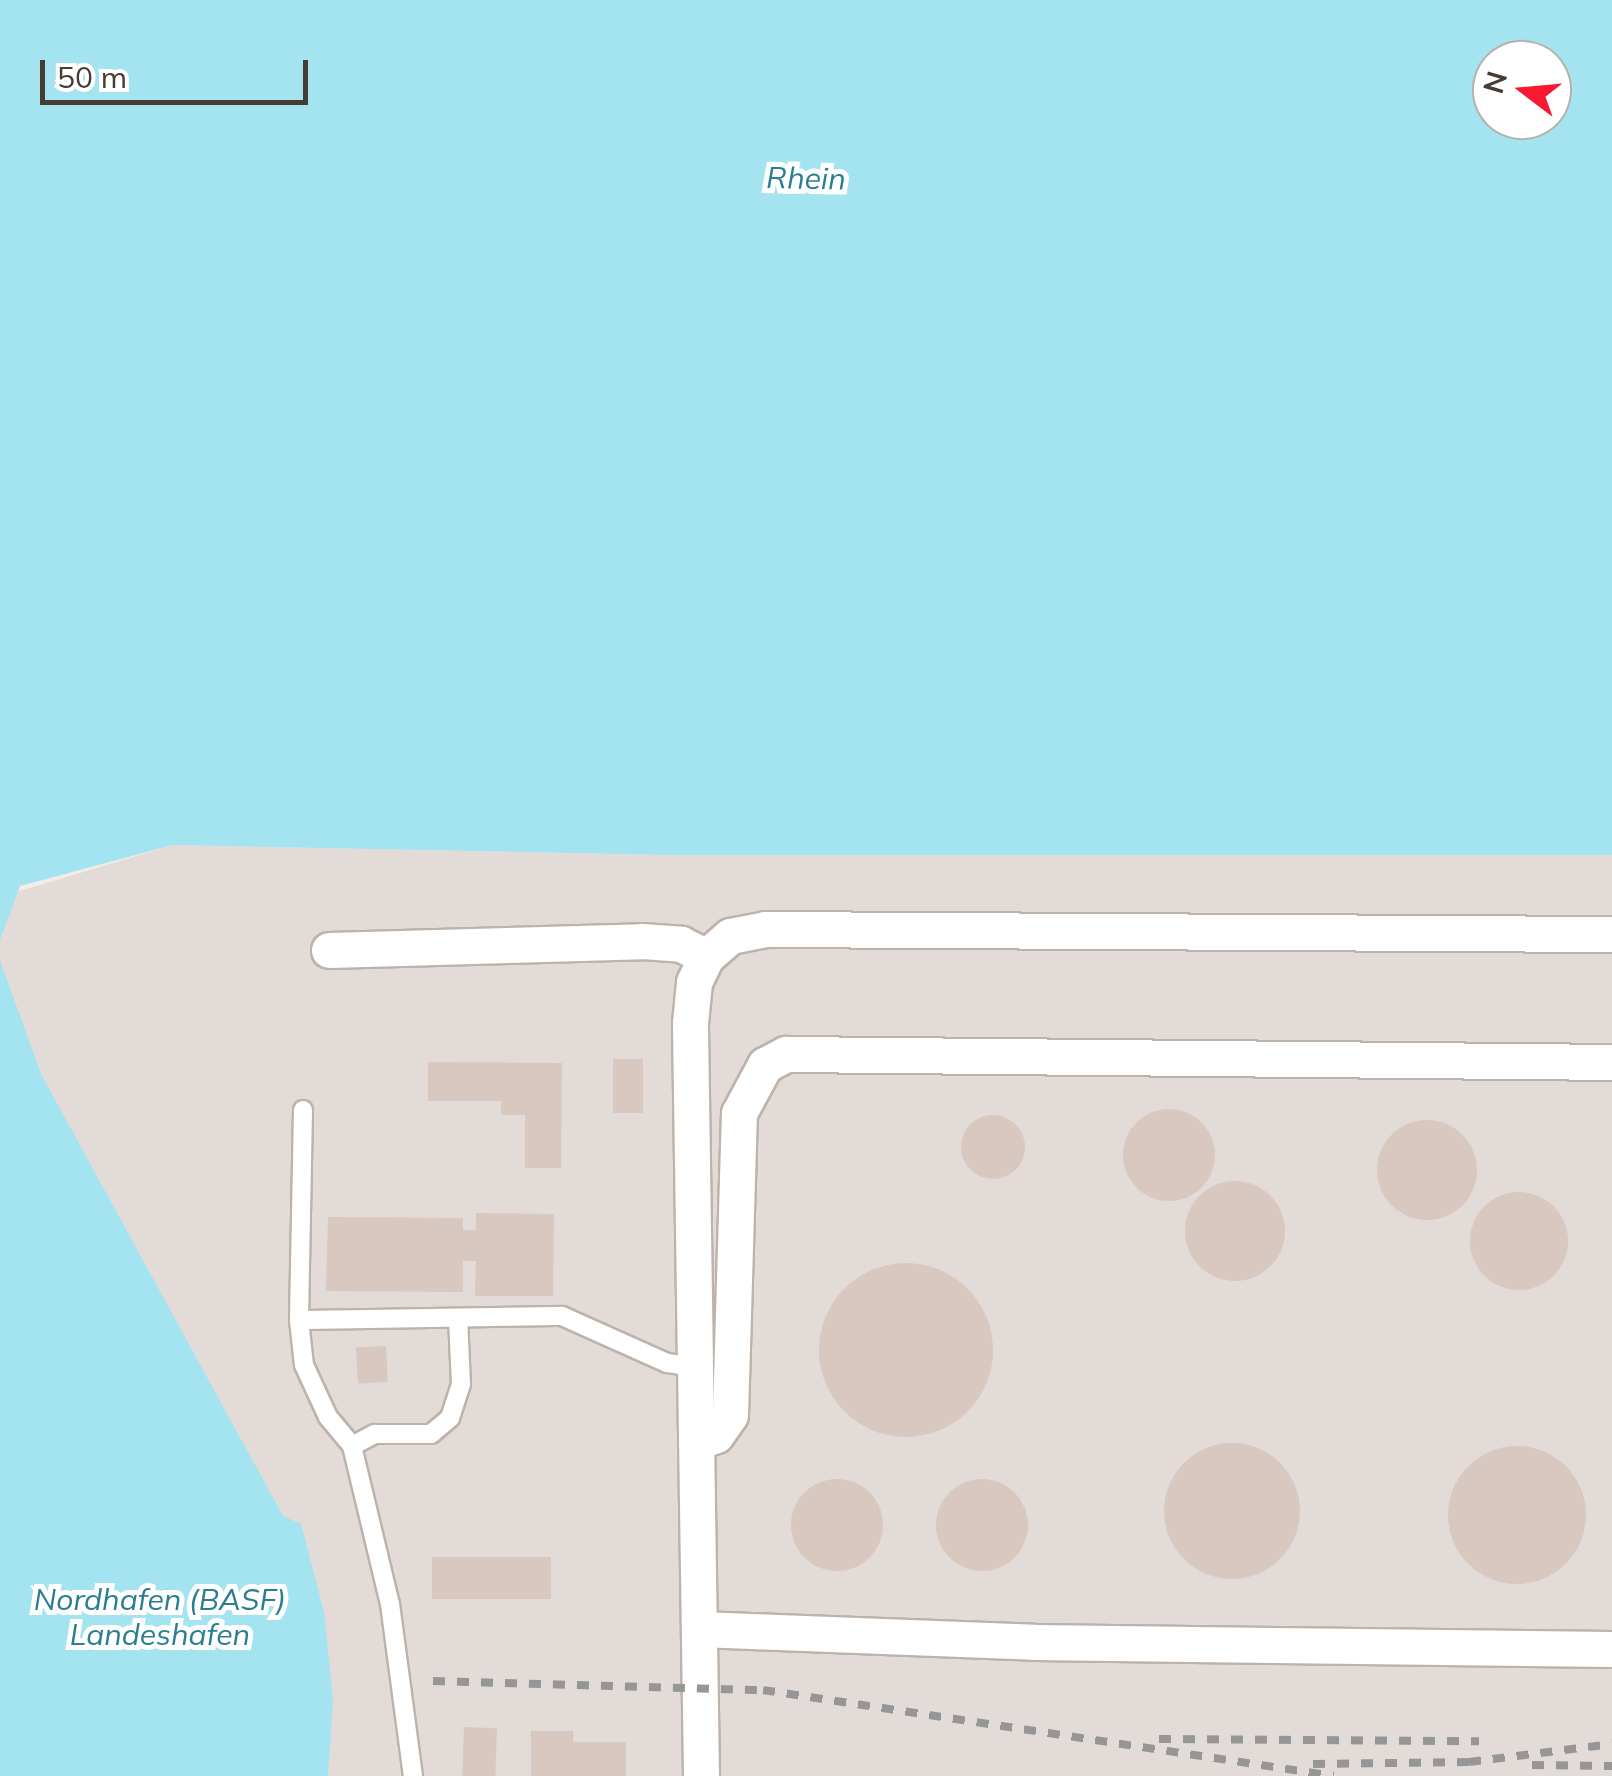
<!DOCTYPE html>
<html>
<head>
<meta charset="utf-8">
<style>
  body { margin:0 }
  #map { position:relative; width:1612px; height:1776px; overflow:hidden; background:#f3ece7; font-family:Mulish,sans-serif }
  div>[style] { position:absolute }
  [style*='--x'] { left:calc(var(--x)*1px); top:calc(var(--y)*1px); width:calc(var(--w)*1px); rotate:calc(var(--a)*1deg) }
  .industrial>* { inset:0; background:#e2dbd8 }
  .water>* { inset:0; background:#a3e4f0 }
  .building>* { inset:0; background:#d8c8bf; transform-origin:0 0 }
  .round { border-radius:50% }
  .roads { filter:drop-shadow(2px 0 #bfb2a9) drop-shadow(-2px 0 #bfb2a9) drop-shadow(0 2px #bfb2a9) drop-shadow(0 -2px #bfb2a9) }
  .service>* { height:18px; margin:-9px; padding:0 9px; transform-origin:9px; border-radius:9px; background:#fff }
  .minor>* { height:35px; margin:-17.5px; padding:0 17.5px; transform-origin:17.5px; border-radius:17.5px; background:#fff }
  .rail>* { height:8px; margin-top:-4px; transform-origin:0; background:repeating-linear-gradient(90deg,#969696 0 12px,transparent 0 24px) }
  span { translate:-50% -50%; white-space:nowrap; text-align:center; line-height:1.15; -webkit-text-stroke:10px #fff; paint-order:stroke }
  .water-label { font-size:30px; color:#297f91; font-style:italic }
  .north { position:absolute; left:1472px; top:40px; width:100px; height:100px; box-sizing:border-box; background:#fff; border:2px solid #b5b1af; border-radius:50%; rotate:286deg; font-size:28px; font-weight:700; line-height:40px; text-align:center; color:#463c36 }
  .north::after { content:''; display:block; margin:auto; width:35px; height:45px; background:#f8182f; clip-path:polygon(50% 0,100% 100%,50% 72%,0 100%) }
  .scale { position:absolute; left:40px; top:60px; width:268px; height:45px; box-sizing:border-box; border:5px solid #463c36; border-top:0; padding-left:12px; font-size:30px; line-height:35px; white-space:nowrap; color:#463c36; -webkit-text-stroke:8px #fff; paint-order:stroke }
</style>
</head>
<body>
<div id="map">
  <div class="industrial">
    <i style="clip-path:polygon(173px 845px,666px 855px,1612px 855px,1612px 1776px,0 1776px,0 897px)"></i>
  </div>
  <div class="water">
    <i style="clip-path:polygon(evenodd,0 0,1612px 0,1612px 855px,666px 855px,173px 845px,20px 886px,0 940px,0 0,1552px 60px,1552px 120px,1492px 120px,1492px 60px,1552px 60px)"></i>
    <i style="clip-path:polygon(0 960px,41px 1074px,283px 1516px,301px 1524px,324px 1612px,333px 1700px,328px 1776px,0 1776px)"></i>
  </div>
  <div class="building">
    <i style="left:613px;top:1059px;width:30px;height:54px"></i>
    <i style="clip-path:polygon(428px 1062px,562px 1063px,561px 1168px,525px 1168px,525px 1115px,501px 1115px,501px 1101px,428px 1101px)"></i>
    <i class="round" style="left:1123px;top:1109px;width:92px;height:92px"></i>
    <i class="round" style="left:961px;top:1115px;width:64px;height:64px"></i>
    <i class="round" style="left:1377px;top:1120px;width:100px;height:100px"></i>
    <i class="round" style="left:1185px;top:1181px;width:100px;height:100px"></i>
    <i class="round" style="left:1470px;top:1192px;width:98px;height:98px"></i>
    <i style="clip-path:polygon(476px 1213px,554px 1214px,553px 1296px,475px 1296px,476px 1261px,463px 1261px,463px 1292px,326px 1291px,328px 1217px,463px 1218px,463px 1230px,476px 1230px)"></i>
    <i class="round" style="left:819px;top:1263px;width:174px;height:174px"></i>
    <i style="left:386px;top:1346px;width:36px;height:30px;rotate:87deg"></i>
    <i class="round" style="left:1164px;top:1443px;width:136px;height:136px"></i>
    <i class="round" style="left:1448px;top:1446px;width:138px;height:138px"></i>
    <i class="round" style="left:791px;top:1479px;width:92px;height:92px"></i>
    <i class="round" style="left:936px;top:1479px;width:92px;height:92px"></i>
    <i style="left:432px;top:1557px;width:119px;height:42px"></i>
    <i style="left:464px;top:1727px;width:33px;height:49px;rotate:2deg"></i>
    <i style="clip-path:polygon(531px 1731px,573px 1731px,573px 1742px,626px 1742px,626px 1776px,531px 1776px)"></i>
  </div>
  <div class="roads">
    <div class="service">
      <i style="--x:303;--y:1110;--w:210;--a:91.1"></i>
      <i style="--x:299;--y:1320;--w:263;--a:-0.9"></i>
      <i style="--x:562;--y:1316;--w:115;--a:24.1"></i>
      <i style="--x:667;--y:1363;--w:28;--a:8"></i>
      <i style="--x:299;--y:1320;--w:45;--a:83.7"></i>
      <i style="--x:304;--y:1365;--w:57;--a:65.2"></i>
      <i style="--x:328;--y:1417;--w:38;--a:50"></i>
      <i style="--x:352;--y:1446;--w:26;--a:-28"></i>
      <i style="--x:375;--y:1434;--w:56;--a:0"></i>
      <i style="--x:431;--y:1434;--w:25;--a:-40"></i>
      <i style="--x:450;--y:1418;--w:36;--a:-72"></i>
      <i style="--x:461;--y:1384;--w:66;--a:-92.6"></i>
      <i style="--x:352;--y:1446;--w:163;--a:76.5"></i>
      <i style="--x:390;--y:1604;--w:174;--a:82.4"></i>
    </div>
    <div class="minor">
      <i style="--x:329;--y:950;--w:313;--a:-1.6"></i>
      <i style="--x:642;--y:941;--w:39;--a:4"></i>
      <i style="--x:681;--y:944;--w:28;--a:27"></i>
      <i style="--x:696;--y:1442;--w:21;--a:-19"></i>
      <i style="--x:716;--y:1435;--w:24;--a:-55"></i>
      <i style="--x:730;--y:1415;--w:302;--a:-88.3"></i>
      <i style="--x:739;--y:1113;--w:55;--a:-61.6"></i>
      <i style="--x:765;--y:1065;--w:24;--a:-28"></i>
      <i style="--x:786;--y:1054;--w:826;--a:0.55"></i>
      <i style="--x:699;--y:1629;--w:335;--a:2.2"></i>
      <i style="--x:1034;--y:1642;--w:578;--a:0.69"></i>
      <i style="--x:701;--y:1776;--w:753;--a:-90.84"></i>
      <i style="--x:690;--y:1023;--w:41;--a:-84.4"></i>
      <i style="--x:694;--y:982;--w:28;--a:-64"></i>
      <i style="--x:706;--y:957;--w:32;--a:-41"></i>
      <i style="--x:730;--y:936;--w:36;--a:-11"></i>
      <i style="--x:765;--y:929;--w:847;--a:0.34"></i>
    </div>
  </div>
  <div class="rail">
    <i style="--x:433;--y:1681;--w:330;--a:1.6"></i>
    <i style="--x:763;--y:1690;--w:577;--a:8.57"></i>
    <i style="--x:1159;--y:1739;--w:320;--a:0.4"></i>
    <i style="--x:1313;--y:1764;--w:156;--a:-0.7"></i>
    <i style="--x:1469;--y:1762;--w:144;--a:-7.2"></i>
    <i style="--x:1532;--y:1765;--w:80;--a:0.7"></i>
  </div>
  <div class="water-label">
    <span style="left:806px;top:178px;rotate:1deg">Rhein</span>
    <span style="left:160px;top:1616px">Nordhafen (BASF)<br>Landeshafen</span>
  </div>
  <div class="north">N</div>
  <div class="scale">50 m</div>
</div>
</body>
</html>
